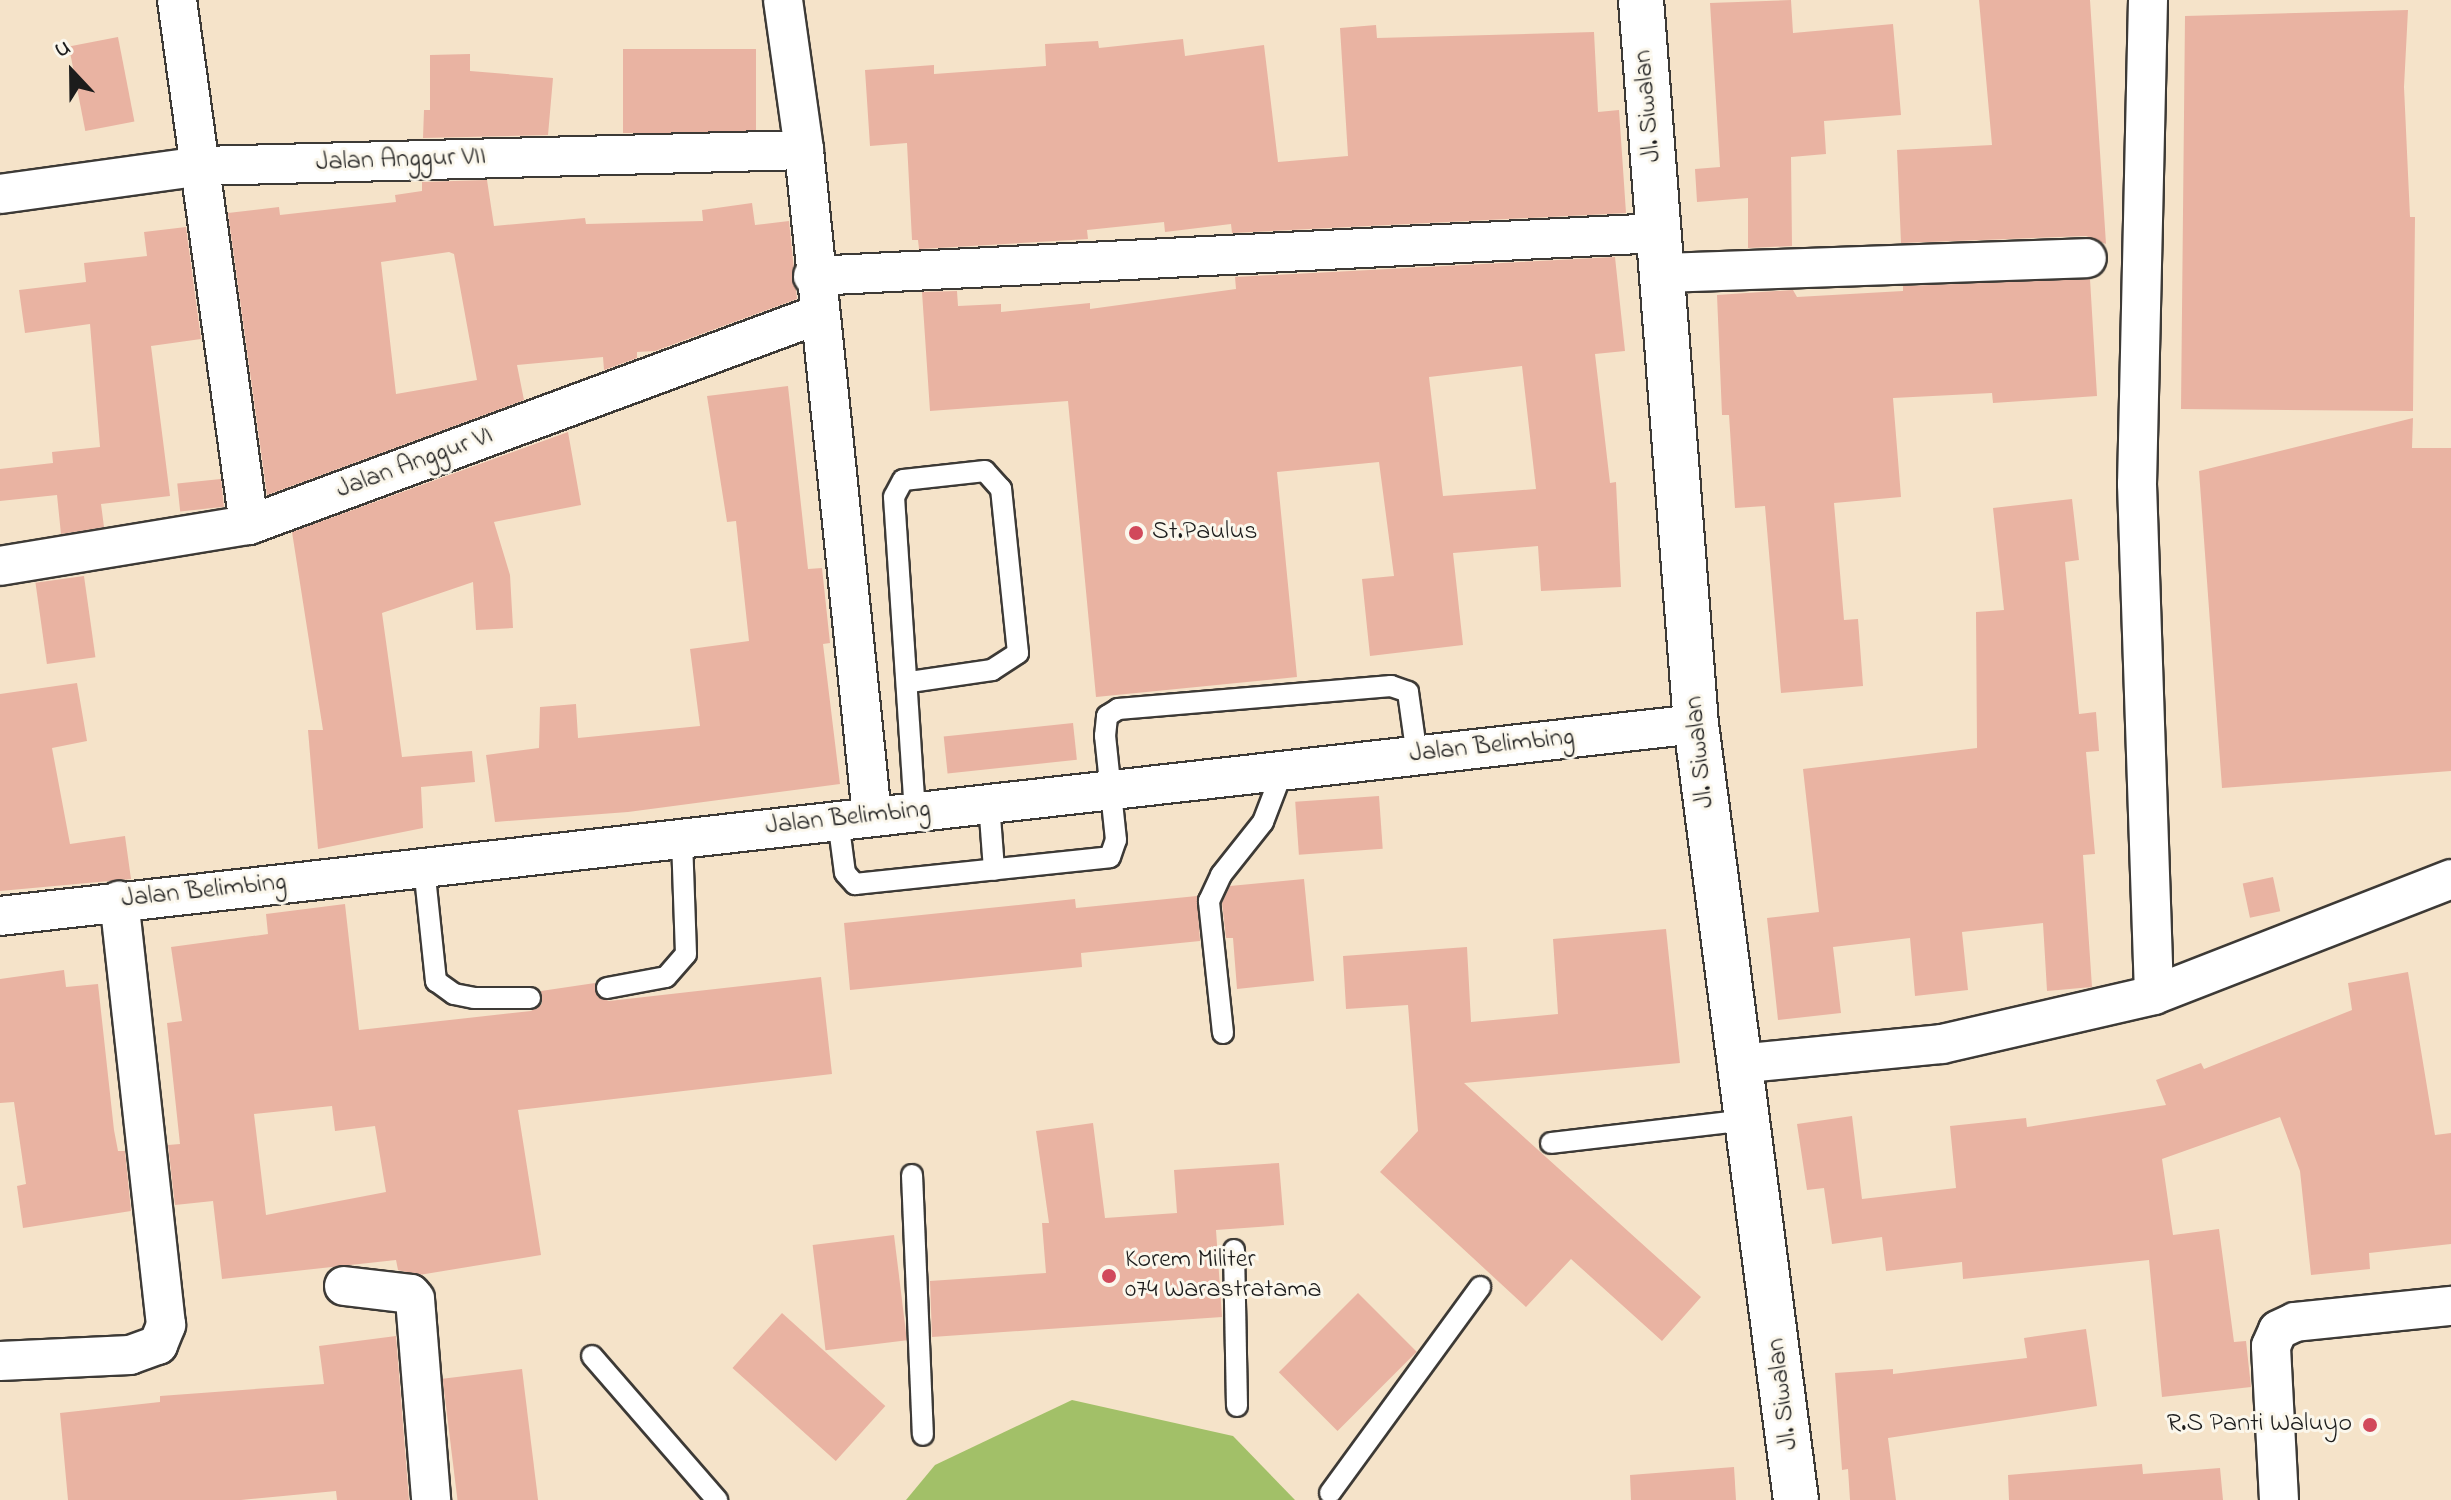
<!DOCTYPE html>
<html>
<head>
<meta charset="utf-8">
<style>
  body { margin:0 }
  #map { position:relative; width:2451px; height:1500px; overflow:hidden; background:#f5e3c9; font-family:"Indie Flower",sans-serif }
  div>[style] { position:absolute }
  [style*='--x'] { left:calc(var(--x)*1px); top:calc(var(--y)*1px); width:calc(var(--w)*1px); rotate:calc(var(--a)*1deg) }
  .green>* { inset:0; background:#a2c068 }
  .building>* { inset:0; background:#e9b3a2; transform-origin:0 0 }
  .roads { filter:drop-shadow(2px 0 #3d3a36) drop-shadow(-2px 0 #3d3a36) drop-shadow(0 2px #3d3a36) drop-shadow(0 -2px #3d3a36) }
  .lane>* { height:20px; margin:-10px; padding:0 10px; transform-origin:10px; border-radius:10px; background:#fff }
  .street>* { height:38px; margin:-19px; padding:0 19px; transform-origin:19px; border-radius:19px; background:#fff }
  .secondary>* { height:44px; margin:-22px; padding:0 22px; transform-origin:22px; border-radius:22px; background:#fff }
  .dots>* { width:22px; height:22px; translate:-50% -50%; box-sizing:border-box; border:4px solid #fbf7ec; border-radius:50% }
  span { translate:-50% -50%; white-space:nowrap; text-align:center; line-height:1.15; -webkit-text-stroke:6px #fbf7ec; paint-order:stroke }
  .street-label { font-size:26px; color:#1c1c1c }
  .poi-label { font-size:26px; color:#1c1c1c }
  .left { translate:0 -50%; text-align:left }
  .right { translate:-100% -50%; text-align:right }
  .north { position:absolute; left:32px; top:32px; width:80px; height:80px; -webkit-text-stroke:6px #fbf7ec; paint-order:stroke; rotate:338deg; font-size:22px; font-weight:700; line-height:32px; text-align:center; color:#1c1c1c }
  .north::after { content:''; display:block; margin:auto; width:28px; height:36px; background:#1c1c1c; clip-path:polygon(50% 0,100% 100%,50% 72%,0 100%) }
</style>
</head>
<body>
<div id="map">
  <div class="green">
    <i style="clip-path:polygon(1072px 1400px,1233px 1436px,1295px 1500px,906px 1500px,935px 1465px)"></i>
  </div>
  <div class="building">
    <i style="clip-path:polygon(1791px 0,1793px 33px,1893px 24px,1901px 115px,1824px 121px,1826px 154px,1791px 157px,1792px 246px,1748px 248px,1748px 198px,1697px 202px,1695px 169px,1720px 167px,1710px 3px)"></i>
    <i style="clip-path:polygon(1979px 0,2090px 0,2106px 244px,2086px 236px,1901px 243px,1897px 150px,1992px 145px)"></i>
    <i style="clip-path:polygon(2408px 10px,2404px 87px,2410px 217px,2415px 217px,2413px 411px,2181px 409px,2185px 16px)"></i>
    <i style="clip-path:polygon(1376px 25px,1377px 38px,1594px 32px,1598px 112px,1619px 110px,1626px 213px,1232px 233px,1231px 224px,1165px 232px,1164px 222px,1087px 230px,1088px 239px,919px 249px,918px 240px,912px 240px,907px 143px,870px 146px,865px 70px,934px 65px,934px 74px,1046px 66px,1045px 44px,1098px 41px,1099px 48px,1183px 39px,1185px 56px,1264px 45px,1278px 162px,1348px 156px,1340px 28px)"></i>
    <i style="left:118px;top:37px;width:86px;height:50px;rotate:79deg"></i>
    <i style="left:623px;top:49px;width:133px;height:84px"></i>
    <i style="clip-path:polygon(470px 54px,470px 71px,553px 78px,548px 135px,423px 138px,424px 110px,430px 110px,430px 55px)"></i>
    <i style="clip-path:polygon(evenodd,487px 180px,494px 226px,585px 218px,586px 224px,703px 221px,702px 210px,752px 203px,755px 225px,789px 221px,797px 299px,655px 351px,637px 352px,637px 358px,604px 370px,603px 357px,517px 365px,524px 400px,267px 495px,228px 213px,279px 207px,280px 215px,396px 202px,395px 195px,422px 191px,422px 182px,487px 180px,449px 252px,454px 254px,477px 380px,396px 394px,381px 262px,449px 252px)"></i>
    <i style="clip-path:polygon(186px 227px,201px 339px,151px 346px,170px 496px,101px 504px,104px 527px,61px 534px,57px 495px,0 501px,0 469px,53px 463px,52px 452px,100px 447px,90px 324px,25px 333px,19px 290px,86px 282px,84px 263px,147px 256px,144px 232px)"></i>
    <i style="clip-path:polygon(evenodd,1615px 257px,1625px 351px,1595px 354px,1610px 483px,1616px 482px,1621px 587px,1541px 591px,1538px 546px,1453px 553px,1463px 645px,1370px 656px,1362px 579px,1394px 576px,1379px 462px,1277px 472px,1297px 677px,1096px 697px,1068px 401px,930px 411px,922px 292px,957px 291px,958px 306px,1001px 304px,1001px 312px,1090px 303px,1090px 309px,1236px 289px,1235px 277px,1615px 257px,1522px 366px,1536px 489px,1443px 496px,1429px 377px,1522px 366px)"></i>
    <i style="clip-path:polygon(2090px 279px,2097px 396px,1993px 403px,1992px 393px,1893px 398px,1901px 497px,1834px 503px,1844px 620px,1858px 619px,1863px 686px,1781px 693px,1765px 506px,1735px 508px,1729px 415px,1722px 415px,1717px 295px,1793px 290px,1797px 297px,1903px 291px,1903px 286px)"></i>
    <i style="clip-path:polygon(788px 386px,808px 569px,822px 568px,830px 643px,823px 644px,840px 784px,628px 812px,495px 822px,486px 755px,539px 748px,540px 707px,576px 704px,578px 738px,700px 726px,690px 649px,749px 641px,736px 521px,727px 522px,707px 396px)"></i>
    <i style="clip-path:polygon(2413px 418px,2412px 448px,2451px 448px,2451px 771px,2222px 788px,2199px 471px)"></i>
    <i style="clip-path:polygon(568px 432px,581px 505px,494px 522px,510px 575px,513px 628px,476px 630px,473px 582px,382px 613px,402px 757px,472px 751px,475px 782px,421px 787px,423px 828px,318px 849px,308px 730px,323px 730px,292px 532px)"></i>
    <i style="left:221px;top:479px;width:28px;height:44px;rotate:84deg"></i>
    <i style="clip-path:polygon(2072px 499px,2079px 560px,2065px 562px,2079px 714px,2096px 712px,2099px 751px,2086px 752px,2095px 854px,2083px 855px,2092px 987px,2047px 991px,2043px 923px,1962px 932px,1968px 990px,1915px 996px,1910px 938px,1833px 947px,1841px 1013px,1778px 1020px,1767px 918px,1819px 912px,1803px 769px,1977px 748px,1976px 612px,2004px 610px,1993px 508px)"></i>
    <i style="left:84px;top:576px;width:82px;height:49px;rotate:82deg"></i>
    <i style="clip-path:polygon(77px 683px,87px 741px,52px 748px,70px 844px,125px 836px,131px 879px,0 891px,0 694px)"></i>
    <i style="left:1073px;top:723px;width:37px;height:130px;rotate:84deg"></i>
    <i style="left:1379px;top:796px;width:53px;height:84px;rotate:86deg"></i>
    <i style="left:2273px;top:877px;width:35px;height:31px;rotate:78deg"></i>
    <i style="clip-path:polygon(1304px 879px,1314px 981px,1237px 989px,1233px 938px,1226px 938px,1222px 903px,1230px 886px)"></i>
    <i style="clip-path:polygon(1197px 896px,1200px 941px,1081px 953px,1082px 967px,850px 990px,844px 923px,1075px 899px,1076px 908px)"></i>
    <i style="clip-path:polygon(evenodd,345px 904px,359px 1030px,531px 1011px,542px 1004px,541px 991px,595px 983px,597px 996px,609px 1001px,821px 977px,832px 1074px,518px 1110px,541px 1255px,419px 1275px,398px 1270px,396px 1260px,222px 1279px,213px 1201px,175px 1205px,168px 1145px,180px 1144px,167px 1023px,182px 1021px,171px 947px,268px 934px,266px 914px,345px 904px,332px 1106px,335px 1131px,375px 1126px,386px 1192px,266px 1215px,254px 1114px,332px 1106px)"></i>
    <i style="clip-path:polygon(1666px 929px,1680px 1063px,1464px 1083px,1701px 1297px,1662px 1341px,1571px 1259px,1526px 1307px,1380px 1172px,1418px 1131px,1408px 1005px,1346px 1009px,1343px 956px,1467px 947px,1471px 1022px,1558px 1014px,1553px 939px)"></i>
    <i style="clip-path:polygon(64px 970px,66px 987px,98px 984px,114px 1130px,118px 1151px,125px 1151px,131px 1211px,23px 1228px,17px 1186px,26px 1184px,14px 1102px,0 1103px,0 979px)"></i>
    <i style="clip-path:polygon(2408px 972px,2435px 1135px,2451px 1133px,2451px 1244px,2369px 1253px,2370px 1269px,2311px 1275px,2300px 1171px,2280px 1117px,2162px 1159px,2173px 1235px,2219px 1229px,2234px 1342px,2246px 1341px,2251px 1387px,2162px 1397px,2149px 1260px,1963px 1279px,1962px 1262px,1886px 1271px,1882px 1237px,1832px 1244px,1824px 1188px,1807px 1190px,1797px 1124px,1852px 1116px,1862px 1199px,1956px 1188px,1950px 1126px,2026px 1118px,2027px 1127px,2166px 1105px,2156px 1080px,2201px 1063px,2204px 1069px,2352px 1010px,2348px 983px)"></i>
    <i style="clip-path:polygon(1093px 1123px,1105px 1218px,1177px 1213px,1174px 1170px,1279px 1163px,1284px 1225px,1216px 1230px,1222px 1317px,932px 1337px,930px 1281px,1046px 1273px,1042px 1223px,1049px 1223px,1036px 1131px)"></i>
    <i style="left:894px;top:1235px;width:106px;height:82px;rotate:83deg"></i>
    <i style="left:1358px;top:1293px;width:83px;height:112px;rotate:45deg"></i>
    <i style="left:782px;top:1313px;width:139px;height:74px;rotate:42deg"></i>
    <i style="clip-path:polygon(2086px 1329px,2097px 1406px,1888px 1438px,1896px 1500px,1850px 1500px,1848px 1469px,1842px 1470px,1835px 1373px,1893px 1369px,1893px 1374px,2027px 1358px,2024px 1338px)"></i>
    <i style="clip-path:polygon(396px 1336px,409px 1500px,337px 1500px,336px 1491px,241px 1500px,68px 1500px,60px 1413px,160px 1402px,160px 1396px,324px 1384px,319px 1346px)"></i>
    <i style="left:522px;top:1369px;width:132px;height:80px;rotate:83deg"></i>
    <i style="clip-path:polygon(2142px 1464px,2143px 1474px,2220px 1468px,2223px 1500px,2009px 1500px,2008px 1475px)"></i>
    <i style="clip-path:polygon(1734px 1467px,1736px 1500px,1631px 1500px,1630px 1475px)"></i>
  </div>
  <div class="roads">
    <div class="lane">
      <i style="--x:910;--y:682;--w:83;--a:-8.3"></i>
      <i style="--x:992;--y:670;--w:31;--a:-33"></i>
      <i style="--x:1018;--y:653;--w:165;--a:-95.9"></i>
      <i style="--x:1001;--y:489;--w:24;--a:-132"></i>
      <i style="--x:985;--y:471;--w:82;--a:173.7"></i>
      <i style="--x:903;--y:480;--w:19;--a:118"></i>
      <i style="--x:894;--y:497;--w:315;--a:86.2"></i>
      <i style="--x:989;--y:803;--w:67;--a:85.7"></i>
      <i style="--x:838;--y:820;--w:53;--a:82.5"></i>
      <i style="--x:845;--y:873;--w:15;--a:48"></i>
      <i style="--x:855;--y:884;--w:256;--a:-6"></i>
      <i style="--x:1110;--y:857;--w:18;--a:-71"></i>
      <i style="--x:1116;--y:840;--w:105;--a:-96"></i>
      <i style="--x:1105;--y:736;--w:20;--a:-84"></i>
      <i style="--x:1107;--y:716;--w:13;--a:-32"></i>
      <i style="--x:1118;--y:709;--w:274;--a:-4.8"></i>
      <i style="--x:1391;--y:686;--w:18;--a:19"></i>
      <i style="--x:1408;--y:692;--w:65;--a:82"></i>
      <i style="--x:424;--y:867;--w:115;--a:84"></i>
      <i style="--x:436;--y:981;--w:22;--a:36"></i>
      <i style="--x:454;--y:994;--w:20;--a:11"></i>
      <i style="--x:474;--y:998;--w:56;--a:0"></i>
      <i style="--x:607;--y:988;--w:60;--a:-10.6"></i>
      <i style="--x:666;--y:977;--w:30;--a:-49"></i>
      <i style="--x:686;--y:954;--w:116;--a:-92"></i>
      <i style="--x:1223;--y:1033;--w:133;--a:-96.1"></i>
      <i style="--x:1209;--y:901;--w:29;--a:-65"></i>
      <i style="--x:1221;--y:875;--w:68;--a:-51.6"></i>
      <i style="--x:1263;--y:822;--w:56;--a:-69"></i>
      <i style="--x:1551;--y:1143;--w:196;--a:-6.7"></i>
      <i style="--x:912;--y:1175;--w:260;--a:87.6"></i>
      <i style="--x:1234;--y:1250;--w:156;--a:88.9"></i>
      <i style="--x:592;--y:1356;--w:191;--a:49"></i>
      <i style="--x:1330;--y:1493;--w:255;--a:-53.9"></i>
    </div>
    <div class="street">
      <i style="--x:177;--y:0;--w:530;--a:82.19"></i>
      <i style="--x:783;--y:0;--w:151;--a:82"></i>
      <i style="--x:804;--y:150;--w:669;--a:84.17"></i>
      <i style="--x:2148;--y:0;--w:484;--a:91.3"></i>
      <i style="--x:2137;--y:484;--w:511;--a:88.09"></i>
      <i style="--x:0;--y:194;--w:204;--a:-7.9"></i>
      <i style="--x:202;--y:166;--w:602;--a:-1.52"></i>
      <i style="--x:1661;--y:273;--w:426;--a:-2"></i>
      <i style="--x:813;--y:276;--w:847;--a:-2.91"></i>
      <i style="--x:0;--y:566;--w:252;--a:-9.4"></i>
      <i style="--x:249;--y:525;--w:606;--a:-20.29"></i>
      <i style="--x:0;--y:916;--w:1707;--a:-6.46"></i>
      <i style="--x:1737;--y:1064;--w:206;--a:-5.6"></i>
      <i style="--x:1942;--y:1044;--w:218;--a:-13"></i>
      <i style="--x:2154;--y:995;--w:319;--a:-21.3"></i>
      <i style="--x:344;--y:1286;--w:67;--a:6.8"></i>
      <i style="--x:411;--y:1294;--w:6;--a:51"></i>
      <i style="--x:415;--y:1299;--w:202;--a:85.4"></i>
      <i style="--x:0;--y:1361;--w:130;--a:-2.6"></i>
      <i style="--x:130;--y:1355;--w:30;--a:-20"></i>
      <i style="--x:158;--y:1345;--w:22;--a:-68"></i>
      <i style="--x:166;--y:1325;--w:427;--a:-96.3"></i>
      <i style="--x:2279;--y:1500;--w:154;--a:-93"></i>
      <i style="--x:2271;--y:1346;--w:17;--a:-66"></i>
      <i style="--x:2278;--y:1330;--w:19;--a:-25"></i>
      <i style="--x:2295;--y:1322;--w:157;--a:-5.9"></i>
    </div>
    <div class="secondary">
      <i style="--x:1641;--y:0;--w:726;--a:85.66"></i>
      <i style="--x:1696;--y:724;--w:782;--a:82.66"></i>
    </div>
  </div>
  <div class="dots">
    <i style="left:1136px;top:533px;background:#d1495b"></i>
    <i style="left:1109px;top:1276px;background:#d1495b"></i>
    <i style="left:2370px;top:1425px;background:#d1495b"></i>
  </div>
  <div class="street-label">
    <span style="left:1649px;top:106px;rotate:-95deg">Jl. Siwalan</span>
    <span style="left:401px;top:161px;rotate:-2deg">Jalan Anggur VII</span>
    <span style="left:415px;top:464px;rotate:-20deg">Jalan Anggur VI</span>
    <span style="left:1492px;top:747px;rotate:-6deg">Jalan Belimbing</span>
    <span style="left:1701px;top:752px;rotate:-96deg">Jl. Siwalan</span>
    <span style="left:848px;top:819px;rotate:-6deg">Jalan Belimbing</span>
    <span style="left:204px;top:892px;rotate:-6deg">Jalan Belimbing</span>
    <span style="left:1784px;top:1394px;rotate:-97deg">Jl. Siwalan</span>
  </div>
  <div class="poi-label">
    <span class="left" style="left:1152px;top:533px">St.Paulus</span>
    <span class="left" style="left:1125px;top:1276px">Korem Militer<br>074 Warastratama</span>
    <span class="right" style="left:2352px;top:1425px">R.S Panti Waluyo</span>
  </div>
  <div class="north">U</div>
</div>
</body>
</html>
